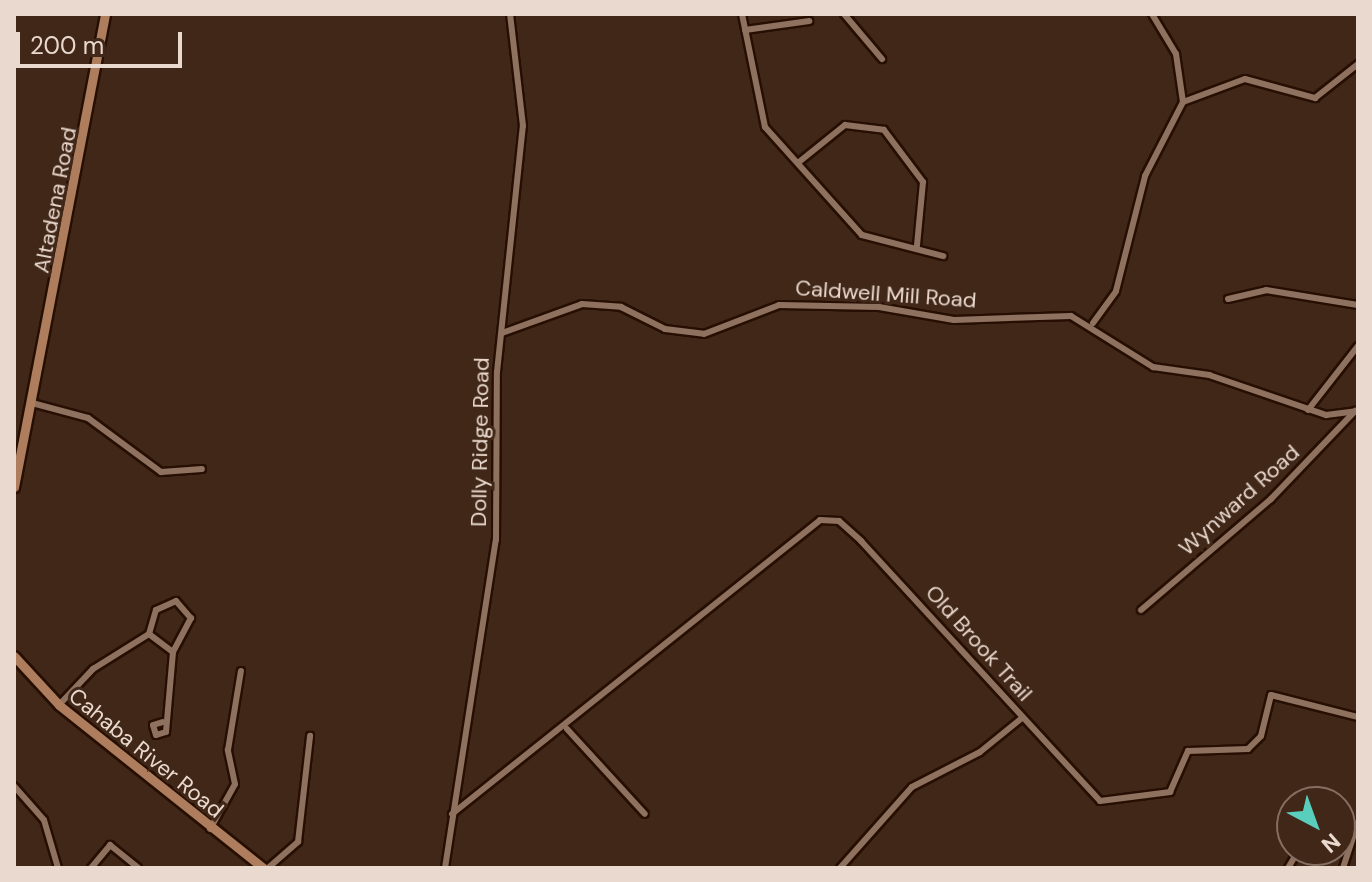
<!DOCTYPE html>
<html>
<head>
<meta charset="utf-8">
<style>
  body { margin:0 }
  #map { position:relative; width:1372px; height:882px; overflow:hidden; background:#402717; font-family:"DM Sans",sans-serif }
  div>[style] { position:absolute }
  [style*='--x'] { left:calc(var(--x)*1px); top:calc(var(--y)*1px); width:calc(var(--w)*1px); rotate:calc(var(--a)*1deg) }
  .roads { filter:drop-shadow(2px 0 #260f02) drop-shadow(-2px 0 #260f02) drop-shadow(0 2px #260f02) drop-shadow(0 -2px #260f02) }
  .street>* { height:6px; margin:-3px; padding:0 3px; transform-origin:3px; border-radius:3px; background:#8f715f }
  .secondary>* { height:9px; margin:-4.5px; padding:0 4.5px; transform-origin:4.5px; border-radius:4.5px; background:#ad7d5e }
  span { translate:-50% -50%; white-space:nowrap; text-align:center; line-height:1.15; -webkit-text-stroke:6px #402717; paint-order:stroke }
  .street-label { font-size:22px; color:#ead9cf }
  .frame { position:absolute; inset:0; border:16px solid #ead9cf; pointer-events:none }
  .north { position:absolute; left:1276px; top:786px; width:80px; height:80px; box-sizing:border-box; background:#402717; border:2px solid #846e61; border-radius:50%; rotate:139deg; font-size:22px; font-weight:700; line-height:32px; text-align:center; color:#ead9cf }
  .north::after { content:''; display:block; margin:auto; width:28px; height:36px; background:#5acebd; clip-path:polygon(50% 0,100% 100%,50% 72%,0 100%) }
  .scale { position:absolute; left:16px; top:32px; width:166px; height:36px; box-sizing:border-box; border:4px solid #ead9cf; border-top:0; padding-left:10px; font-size:24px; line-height:28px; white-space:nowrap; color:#ead9cf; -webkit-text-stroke:6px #402717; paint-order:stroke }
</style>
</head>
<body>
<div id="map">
  <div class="roads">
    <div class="street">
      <i style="--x:742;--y:14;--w:115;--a:78.5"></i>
      <i style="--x:765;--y:127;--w:145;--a:48.1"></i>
      <i style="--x:862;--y:235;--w:84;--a:14.5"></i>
      <i style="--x:844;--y:14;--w:59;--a:49.8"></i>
      <i style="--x:745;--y:30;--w:65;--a:-8"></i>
      <i style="--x:1183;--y:102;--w:66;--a:-20.4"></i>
      <i style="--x:1245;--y:79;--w:73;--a:15.2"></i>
      <i style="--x:1315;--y:98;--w:55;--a:-38.3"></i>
      <i style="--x:799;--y:162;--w:59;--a:-38.8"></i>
      <i style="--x:845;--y:125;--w:39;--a:7"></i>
      <i style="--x:884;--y:130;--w:65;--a:53.1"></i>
      <i style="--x:923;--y:182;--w:64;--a:95.4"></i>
      <i style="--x:1228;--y:299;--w:39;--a:-13"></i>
      <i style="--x:1266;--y:290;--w:93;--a:9.3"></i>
      <i style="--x:1093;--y:323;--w:39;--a:-54"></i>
      <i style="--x:1116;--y:291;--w:119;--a:-75.8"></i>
      <i style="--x:1145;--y:176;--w:83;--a:-62.8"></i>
      <i style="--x:1183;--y:102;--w:49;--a:-98.3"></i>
      <i style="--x:1176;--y:54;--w:47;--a:-121"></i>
      <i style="--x:502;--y:333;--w:85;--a:-19.9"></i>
      <i style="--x:582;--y:304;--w:39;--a:4"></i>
      <i style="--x:621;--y:307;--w:49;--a:26.6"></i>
      <i style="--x:665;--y:329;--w:39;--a:7"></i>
      <i style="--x:704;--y:334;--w:80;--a:-21.1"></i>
      <i style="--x:779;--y:305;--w:100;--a:1.1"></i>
      <i style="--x:879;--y:307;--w:76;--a:9.8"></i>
      <i style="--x:954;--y:320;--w:117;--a:-2"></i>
      <i style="--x:1071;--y:316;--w:97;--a:31.9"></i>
      <i style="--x:1153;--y:367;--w:57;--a:8.1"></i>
      <i style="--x:1209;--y:375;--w:124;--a:18.9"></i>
      <i style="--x:1326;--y:415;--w:32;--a:-7"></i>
      <i style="--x:32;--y:403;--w:58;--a:15"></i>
      <i style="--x:88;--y:418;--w:91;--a:36.5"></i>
      <i style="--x:161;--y:472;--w:41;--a:-4.2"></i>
      <i style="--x:1308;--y:410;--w:81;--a:-52"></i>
      <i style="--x:1141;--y:610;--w:171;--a:-40.5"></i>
      <i style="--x:1271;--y:499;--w:122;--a:-46.3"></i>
      <i style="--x:149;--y:634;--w:30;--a:37"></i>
      <i style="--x:59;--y:705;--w:50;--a:-46.6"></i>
      <i style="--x:93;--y:669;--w:66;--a:-32"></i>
      <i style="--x:149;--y:634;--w:25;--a:-74"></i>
      <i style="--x:156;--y:610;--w:22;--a:-24"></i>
      <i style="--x:176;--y:601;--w:23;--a:49"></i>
      <i style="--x:191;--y:618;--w:38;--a:118"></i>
      <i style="--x:173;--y:652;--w:80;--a:95"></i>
      <i style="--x:166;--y:732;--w:10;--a:163"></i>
      <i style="--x:156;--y:735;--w:10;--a:-107"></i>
      <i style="--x:153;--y:725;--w:10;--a:-17"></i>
      <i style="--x:567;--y:729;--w:115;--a:47.5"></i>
      <i style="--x:14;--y:786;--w:45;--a:48.6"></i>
      <i style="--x:44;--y:820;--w:50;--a:73.7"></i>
      <i style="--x:452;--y:814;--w:471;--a:-38.6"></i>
      <i style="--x:820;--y:520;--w:19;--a:3"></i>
      <i style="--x:839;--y:521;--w:30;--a:42"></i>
      <i style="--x:861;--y:541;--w:353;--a:47.4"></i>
      <i style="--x:1100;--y:801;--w:71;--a:-7.3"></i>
      <i style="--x:1170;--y:792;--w:45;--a:-66.3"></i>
      <i style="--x:1188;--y:751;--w:60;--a:-1.9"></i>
      <i style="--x:1248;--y:749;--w:18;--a:-45"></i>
      <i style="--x:1261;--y:736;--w:42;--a:-76.3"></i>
      <i style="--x:1271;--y:695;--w:90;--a:14.2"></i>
      <i style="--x:210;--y:829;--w:51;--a:-60.9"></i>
      <i style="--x:235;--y:784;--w:35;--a:-102"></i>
      <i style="--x:228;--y:750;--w:80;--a:-80.7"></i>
      <i style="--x:91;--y:868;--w:30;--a:-50"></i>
      <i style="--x:110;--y:845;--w:36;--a:39"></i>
      <i style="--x:268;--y:868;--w:40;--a:-41"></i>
      <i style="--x:298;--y:842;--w:107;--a:-83.5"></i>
      <i style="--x:445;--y:868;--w:332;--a:-81.2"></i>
      <i style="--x:496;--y:540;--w:168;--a:-89.7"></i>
      <i style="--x:497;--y:372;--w:247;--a:-84"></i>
      <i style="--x:523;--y:126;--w:113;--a:-96.6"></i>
      <i style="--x:840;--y:868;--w:108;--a:-48.4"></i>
      <i style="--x:912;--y:787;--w:76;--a:-27.2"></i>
      <i style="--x:980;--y:752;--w:54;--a:-39"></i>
      <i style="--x:1288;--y:868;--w:21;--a:-59"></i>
      <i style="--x:1343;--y:868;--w:48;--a:-71.9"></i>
    </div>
    <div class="secondary">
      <i style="--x:14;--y:487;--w:482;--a:-79.1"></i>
      <i style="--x:14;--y:656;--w:67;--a:47.4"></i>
      <i style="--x:59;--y:705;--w:261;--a:38.6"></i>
    </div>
  </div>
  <div class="street-label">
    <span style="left:55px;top:200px;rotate:-79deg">Altadena Road</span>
    <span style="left:886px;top:294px;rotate:4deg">Caldwell Mill Road</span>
    <span style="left:480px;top:442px;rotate:-89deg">Dolly Ridge Road</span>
    <span style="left:1239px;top:500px;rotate:-42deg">Wynward Road</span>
    <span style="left:979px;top:643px;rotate:48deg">Old Brook Trail</span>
    <span style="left:146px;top:753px;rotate:39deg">Cahaba River Road</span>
  </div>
  <div class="frame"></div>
  <div class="north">N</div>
  <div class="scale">200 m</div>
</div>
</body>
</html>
